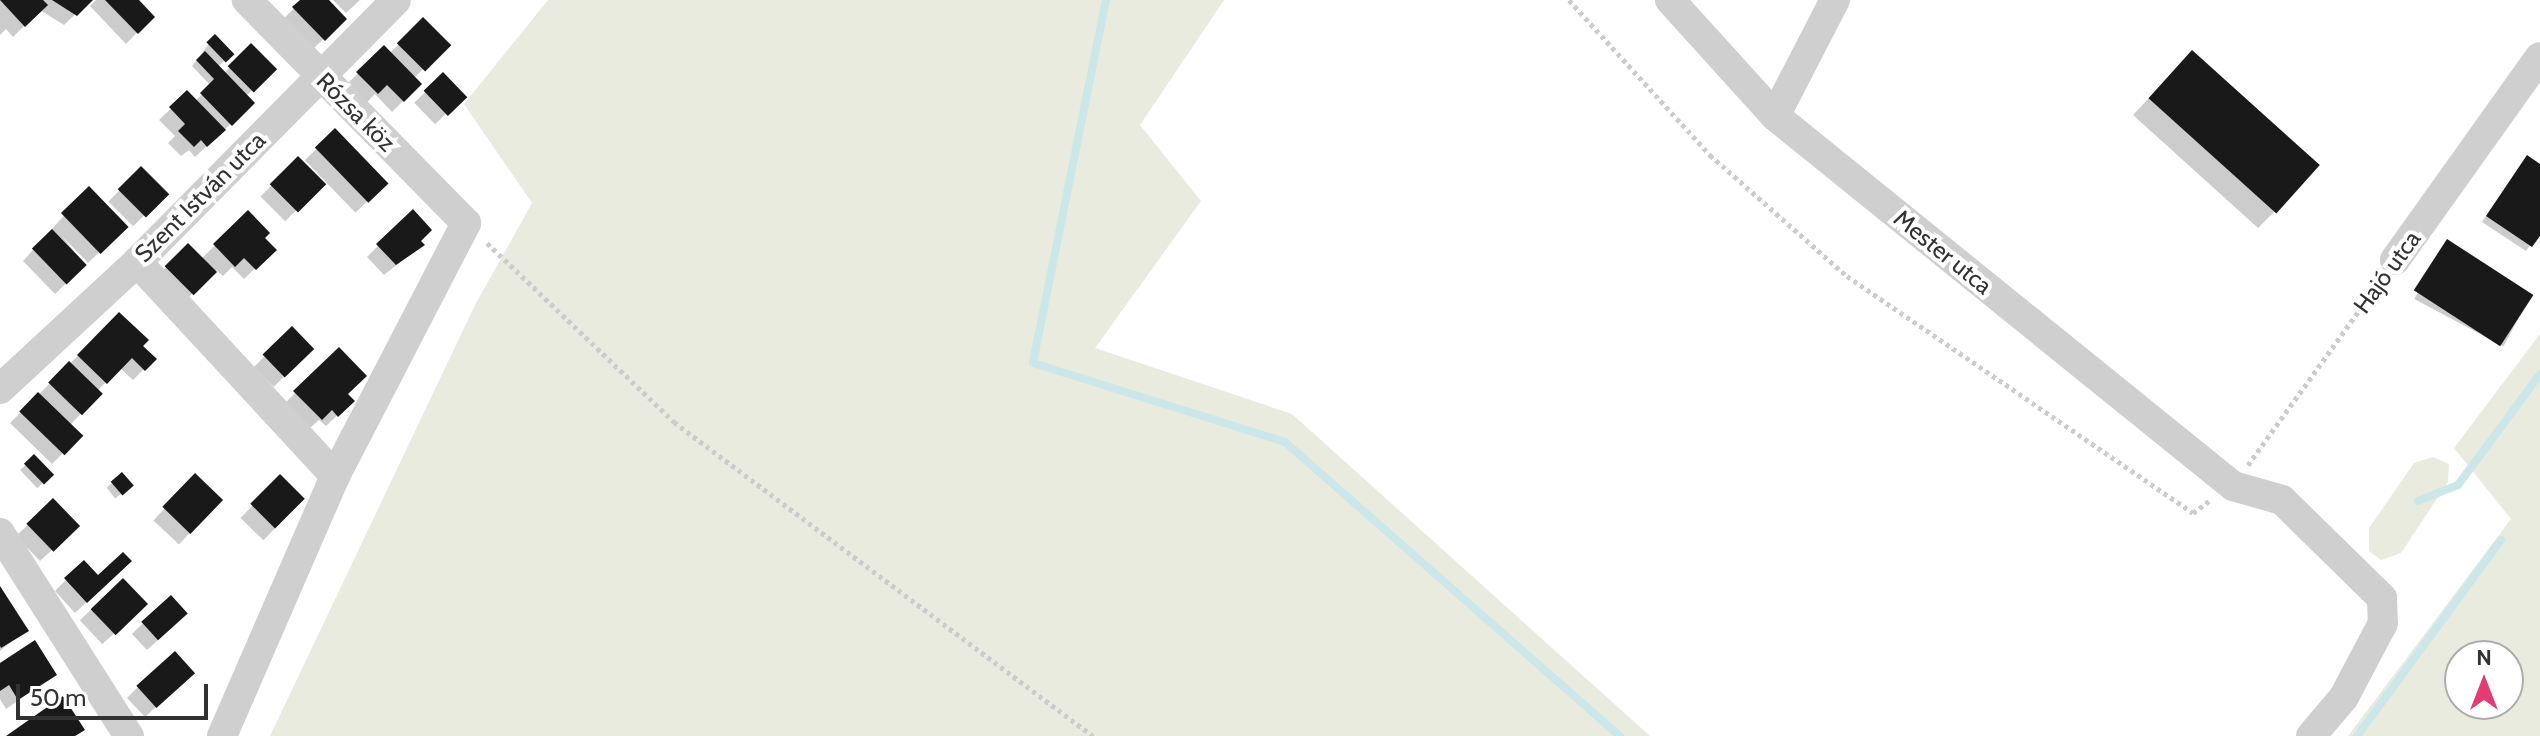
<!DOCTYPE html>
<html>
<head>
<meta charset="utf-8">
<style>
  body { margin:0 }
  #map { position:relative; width:2540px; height:736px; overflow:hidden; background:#fff; font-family:Cabin,sans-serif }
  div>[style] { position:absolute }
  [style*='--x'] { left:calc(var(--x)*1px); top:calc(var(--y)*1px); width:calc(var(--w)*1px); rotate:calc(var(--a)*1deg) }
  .green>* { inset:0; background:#e8ebde }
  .shadow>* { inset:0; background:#0003; transform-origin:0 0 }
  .stream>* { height:8px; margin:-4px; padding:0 4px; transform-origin:4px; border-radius:4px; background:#cbe7ea }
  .building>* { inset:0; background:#191919; transform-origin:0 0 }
  .path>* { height:5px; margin-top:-2.5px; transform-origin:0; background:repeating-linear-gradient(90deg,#ccc 0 4px,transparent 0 8px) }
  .minor>* { height:30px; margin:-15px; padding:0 15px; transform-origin:15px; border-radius:15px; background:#cfcfcf }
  span { translate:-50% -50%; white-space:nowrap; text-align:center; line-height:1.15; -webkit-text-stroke:8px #fff; paint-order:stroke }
  .street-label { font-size:24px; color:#323232 }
  .north { position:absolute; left:2444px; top:640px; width:80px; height:80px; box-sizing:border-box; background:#fff; border:2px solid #adadad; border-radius:50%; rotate:0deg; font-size:22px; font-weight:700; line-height:32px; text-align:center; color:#323232 }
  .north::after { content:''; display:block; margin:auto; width:28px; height:36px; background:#e13c74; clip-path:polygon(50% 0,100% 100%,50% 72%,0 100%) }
  .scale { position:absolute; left:16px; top:684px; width:192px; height:36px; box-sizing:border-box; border:4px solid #323232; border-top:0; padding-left:10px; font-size:24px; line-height:28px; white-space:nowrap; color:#323232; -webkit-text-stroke:6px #fff; paint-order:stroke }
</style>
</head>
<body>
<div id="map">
  <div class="green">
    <i style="clip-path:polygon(548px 0,1224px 0,1140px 125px,1201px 201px,1095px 348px,1292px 414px,1650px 736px,270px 736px,475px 305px,532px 203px,464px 104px)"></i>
    <i style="clip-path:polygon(evenodd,2540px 334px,2540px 736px,2348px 736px,2511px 519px,2454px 448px,2540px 334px,2460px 656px,2508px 656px,2508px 704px,2460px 704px,2460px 656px)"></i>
    <i style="clip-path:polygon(2433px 457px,2449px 464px,2448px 482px,2401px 553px,2381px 560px,2369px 551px,2369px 528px,2414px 463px)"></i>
  </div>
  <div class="shadow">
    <i style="clip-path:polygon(0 0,90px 0,64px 25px,40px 10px,13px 37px,6px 29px,0 35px)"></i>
    <i style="clip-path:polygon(96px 0,136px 0,152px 17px,126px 44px,90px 6px)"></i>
    <i style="clip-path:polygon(303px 0,326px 0,344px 19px,312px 50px,282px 20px)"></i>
    <i style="clip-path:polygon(333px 0,360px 0,346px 13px)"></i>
    <i style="clip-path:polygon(423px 20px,448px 45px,414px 78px,420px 84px,392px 112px,375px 94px,366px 103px,347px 84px,384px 48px,389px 54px)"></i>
    <i style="clip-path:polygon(215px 36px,231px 54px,218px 67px,224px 73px,251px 46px,274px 69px,246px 96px,253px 103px,219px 135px,195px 157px,189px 150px,181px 156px,168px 143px,175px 136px,159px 120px,187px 93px,195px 101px,211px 86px,192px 66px)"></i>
    <i style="clip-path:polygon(2176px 69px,2274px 212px,2258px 228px,2133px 115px)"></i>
    <i style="left:443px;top:75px;width:30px;height:40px;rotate:46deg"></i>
    <i style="left:335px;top:131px;width:73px;height:42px;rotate:46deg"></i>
    <i style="left:298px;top:159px;width:35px;height:53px;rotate:45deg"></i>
    <i style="clip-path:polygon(2522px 163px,2540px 166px,2540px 232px,2526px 251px,2482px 222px)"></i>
    <i style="left:141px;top:169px;width:35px;height:46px;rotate:45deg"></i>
    <i style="clip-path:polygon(89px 188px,126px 227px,88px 263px,62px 236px,85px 265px,55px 294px,23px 261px)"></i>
    <i style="clip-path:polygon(412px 212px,422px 245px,384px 275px,367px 257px)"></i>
    <i style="clip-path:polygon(248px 213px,274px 250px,244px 279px,232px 267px,223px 276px,216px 270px,181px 305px,155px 278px,188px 246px,201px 259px)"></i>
    <i style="left:2442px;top:247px;width:101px;height:59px;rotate:28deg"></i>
    <i style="clip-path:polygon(119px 315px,154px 359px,133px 380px,120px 368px,97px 391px,100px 394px,70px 425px,80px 436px,52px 464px,10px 423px)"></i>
    <i style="left:292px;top:329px;width:28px;height:54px;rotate:45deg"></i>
    <i style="clip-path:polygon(339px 350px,346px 394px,352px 401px,326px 426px,319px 420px,309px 429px,284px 404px)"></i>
    <i style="left:34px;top:457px;width:25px;height:19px;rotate:47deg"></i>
    <i style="left:122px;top:475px;width:14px;height:20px;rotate:51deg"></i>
    <i style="left:195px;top:476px;width:35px;height:61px;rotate:43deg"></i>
    <i style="left:280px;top:477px;width:32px;height:57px;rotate:44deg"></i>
    <i style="clip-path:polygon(53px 501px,66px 537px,40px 561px,16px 536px)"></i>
    <i style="clip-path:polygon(84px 562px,98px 578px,118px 572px,75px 613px,55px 591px)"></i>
    <i style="left:123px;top:580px;width:33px;height:59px;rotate:47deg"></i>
    <i style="clip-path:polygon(0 590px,26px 630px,0 651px)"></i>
    <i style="clip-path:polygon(143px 623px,175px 625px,147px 650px,132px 634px)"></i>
    <i style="clip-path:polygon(0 665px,55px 674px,6px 709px,0 699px)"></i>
    <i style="clip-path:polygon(181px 684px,145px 717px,127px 698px,138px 687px)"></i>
  </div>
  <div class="stream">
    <i style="--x:1106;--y:0;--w:370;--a:101.4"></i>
    <i style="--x:1033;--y:363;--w:264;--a:17.4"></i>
    <i style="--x:1285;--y:442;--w:446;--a:41.3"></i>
    <i style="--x:2418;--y:501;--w:43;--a:-21.8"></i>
    <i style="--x:2458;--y:485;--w:138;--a:-53.5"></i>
    <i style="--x:2357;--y:736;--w:243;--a:-53.7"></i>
  </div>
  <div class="building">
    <i style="clip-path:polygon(0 0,43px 0,48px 5px,25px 27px)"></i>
    <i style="clip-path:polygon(52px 0,93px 0,77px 16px)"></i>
    <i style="clip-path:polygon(105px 0,139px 0,155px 17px,138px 34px)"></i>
    <i style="clip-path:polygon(300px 0,329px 0,347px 19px,325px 41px,292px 7px)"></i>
    <i style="left:423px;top:17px;width:40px;height:37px;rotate:45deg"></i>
    <i style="left:215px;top:34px;width:28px;height:12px;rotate:46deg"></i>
    <i style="left:251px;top:43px;width:37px;height:33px;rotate:45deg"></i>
    <i style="clip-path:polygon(384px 45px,422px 84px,404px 102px,387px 85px,378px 94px,356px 72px)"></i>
    <i style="left:2192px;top:50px;width:172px;height:65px;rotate:42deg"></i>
    <i style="clip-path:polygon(205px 51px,255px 103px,232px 126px,200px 93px,214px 79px,196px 60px)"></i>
    <i style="left:443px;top:72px;width:35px;height:27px;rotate:46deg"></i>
    <i style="clip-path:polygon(187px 90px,226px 130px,207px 147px,201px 140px,194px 147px,178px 131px,185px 124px,169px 107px)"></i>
    <i style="left:335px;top:128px;width:77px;height:28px;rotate:46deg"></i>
    <i style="clip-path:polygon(2527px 155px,2540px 164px,2540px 236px,2532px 247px,2486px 216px)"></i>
    <i style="left:298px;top:156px;width:40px;height:40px;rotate:45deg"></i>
    <i style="left:141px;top:166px;width:40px;height:33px;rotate:45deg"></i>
    <i style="left:89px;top:186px;width:57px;height:39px;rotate:46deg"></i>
    <i style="clip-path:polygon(413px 209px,432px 230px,421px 241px,425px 245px,396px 265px,376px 244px)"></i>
    <i style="clip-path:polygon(248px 210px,270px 233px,265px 238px,277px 250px,256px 270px,244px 258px,235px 267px,213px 244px)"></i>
    <i style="left:52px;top:229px;width:50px;height:28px;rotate:46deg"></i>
    <i style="left:2447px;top:239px;width:103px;height:61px;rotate:33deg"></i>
    <i style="left:188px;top:243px;width:41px;height:33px;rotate:45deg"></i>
    <i style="clip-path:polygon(119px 312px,149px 340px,143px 346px,157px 359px,145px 371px,132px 358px,107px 384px,77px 355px)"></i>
    <i style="left:292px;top:326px;width:32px;height:41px;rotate:46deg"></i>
    <i style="clip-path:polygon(339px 347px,367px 376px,348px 394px,355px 401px,338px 417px,332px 410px,322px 420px,293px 391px)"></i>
    <i style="left:69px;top:361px;width:47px;height:30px;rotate:44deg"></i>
    <i style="left:38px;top:392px;width:63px;height:27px;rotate:44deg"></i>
    <i style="left:34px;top:454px;width:29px;height:14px;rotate:46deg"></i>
    <i style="left:122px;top:472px;width:18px;height:15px;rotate:49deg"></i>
    <i style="left:195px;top:473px;width:39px;height:47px;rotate:44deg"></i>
    <i style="left:280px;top:474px;width:35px;height:42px;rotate:45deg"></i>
    <i style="left:53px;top:498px;width:39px;height:37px;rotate:46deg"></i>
    <i style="clip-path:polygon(123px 552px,132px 561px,87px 603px,64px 578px,84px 560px,98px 575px)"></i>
    <i style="left:123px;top:578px;width:36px;height:45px;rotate:46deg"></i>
    <i style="clip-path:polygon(0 586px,29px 631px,1px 648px,0 646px)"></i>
    <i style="left:171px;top:595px;width:25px;height:40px;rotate:48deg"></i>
    <i style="clip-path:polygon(35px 640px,57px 675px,18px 700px,9px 685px,0 691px,0 663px)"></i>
    <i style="left:175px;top:651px;width:30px;height:52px;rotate:48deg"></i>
    <i style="clip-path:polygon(63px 696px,85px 730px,75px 736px,6px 736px)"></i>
  </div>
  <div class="path">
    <i style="--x:1569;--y:0;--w:210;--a:47.7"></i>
    <i style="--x:1710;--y:155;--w:183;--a:41.5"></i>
    <i style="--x:1847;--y:276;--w:419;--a:34.4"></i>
    <i style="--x:2193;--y:513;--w:20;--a:-37"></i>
    <i style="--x:487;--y:243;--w:259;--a:43.7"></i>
    <i style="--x:674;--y:422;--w:524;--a:36.85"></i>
    <i style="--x:2248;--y:465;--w:226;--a:-54.3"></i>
  </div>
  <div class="minor">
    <i style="--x:1670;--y:0;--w:156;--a:47.8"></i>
    <i style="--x:1775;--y:116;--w:589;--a:38.93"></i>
    <i style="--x:2233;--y:486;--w:51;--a:15.9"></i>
    <i style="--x:2282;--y:500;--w:140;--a:44.4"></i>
    <i style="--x:2382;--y:598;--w:25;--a:88"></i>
    <i style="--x:2383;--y:623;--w:84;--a:117.8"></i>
    <i style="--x:2344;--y:697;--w:51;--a:130.2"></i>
    <i style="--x:1775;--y:116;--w:131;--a:-62.7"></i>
    <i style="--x:2395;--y:260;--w:249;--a:-54.5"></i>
    <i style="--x:137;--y:262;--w:292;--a:47.2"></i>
    <i style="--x:0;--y:389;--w:187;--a:-42.8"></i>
    <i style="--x:137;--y:262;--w:368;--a:-45.3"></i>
    <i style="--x:0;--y:533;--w:241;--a:57.6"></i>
    <i style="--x:222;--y:736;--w:283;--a:-66.5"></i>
    <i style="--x:335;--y:476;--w:285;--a:-62.6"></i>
    <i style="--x:466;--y:223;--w:313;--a:-134.5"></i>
  </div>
  <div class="street-label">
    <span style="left:356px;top:112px;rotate:45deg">Rózsa köz</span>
    <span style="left:200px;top:197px;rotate:-45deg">Szent István utca</span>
    <span style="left:1943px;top:252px;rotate:39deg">Mester utca</span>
    <span style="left:2387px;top:272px;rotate:-54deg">Hajó utca</span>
  </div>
  <div class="north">N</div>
  <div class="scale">50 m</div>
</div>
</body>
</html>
